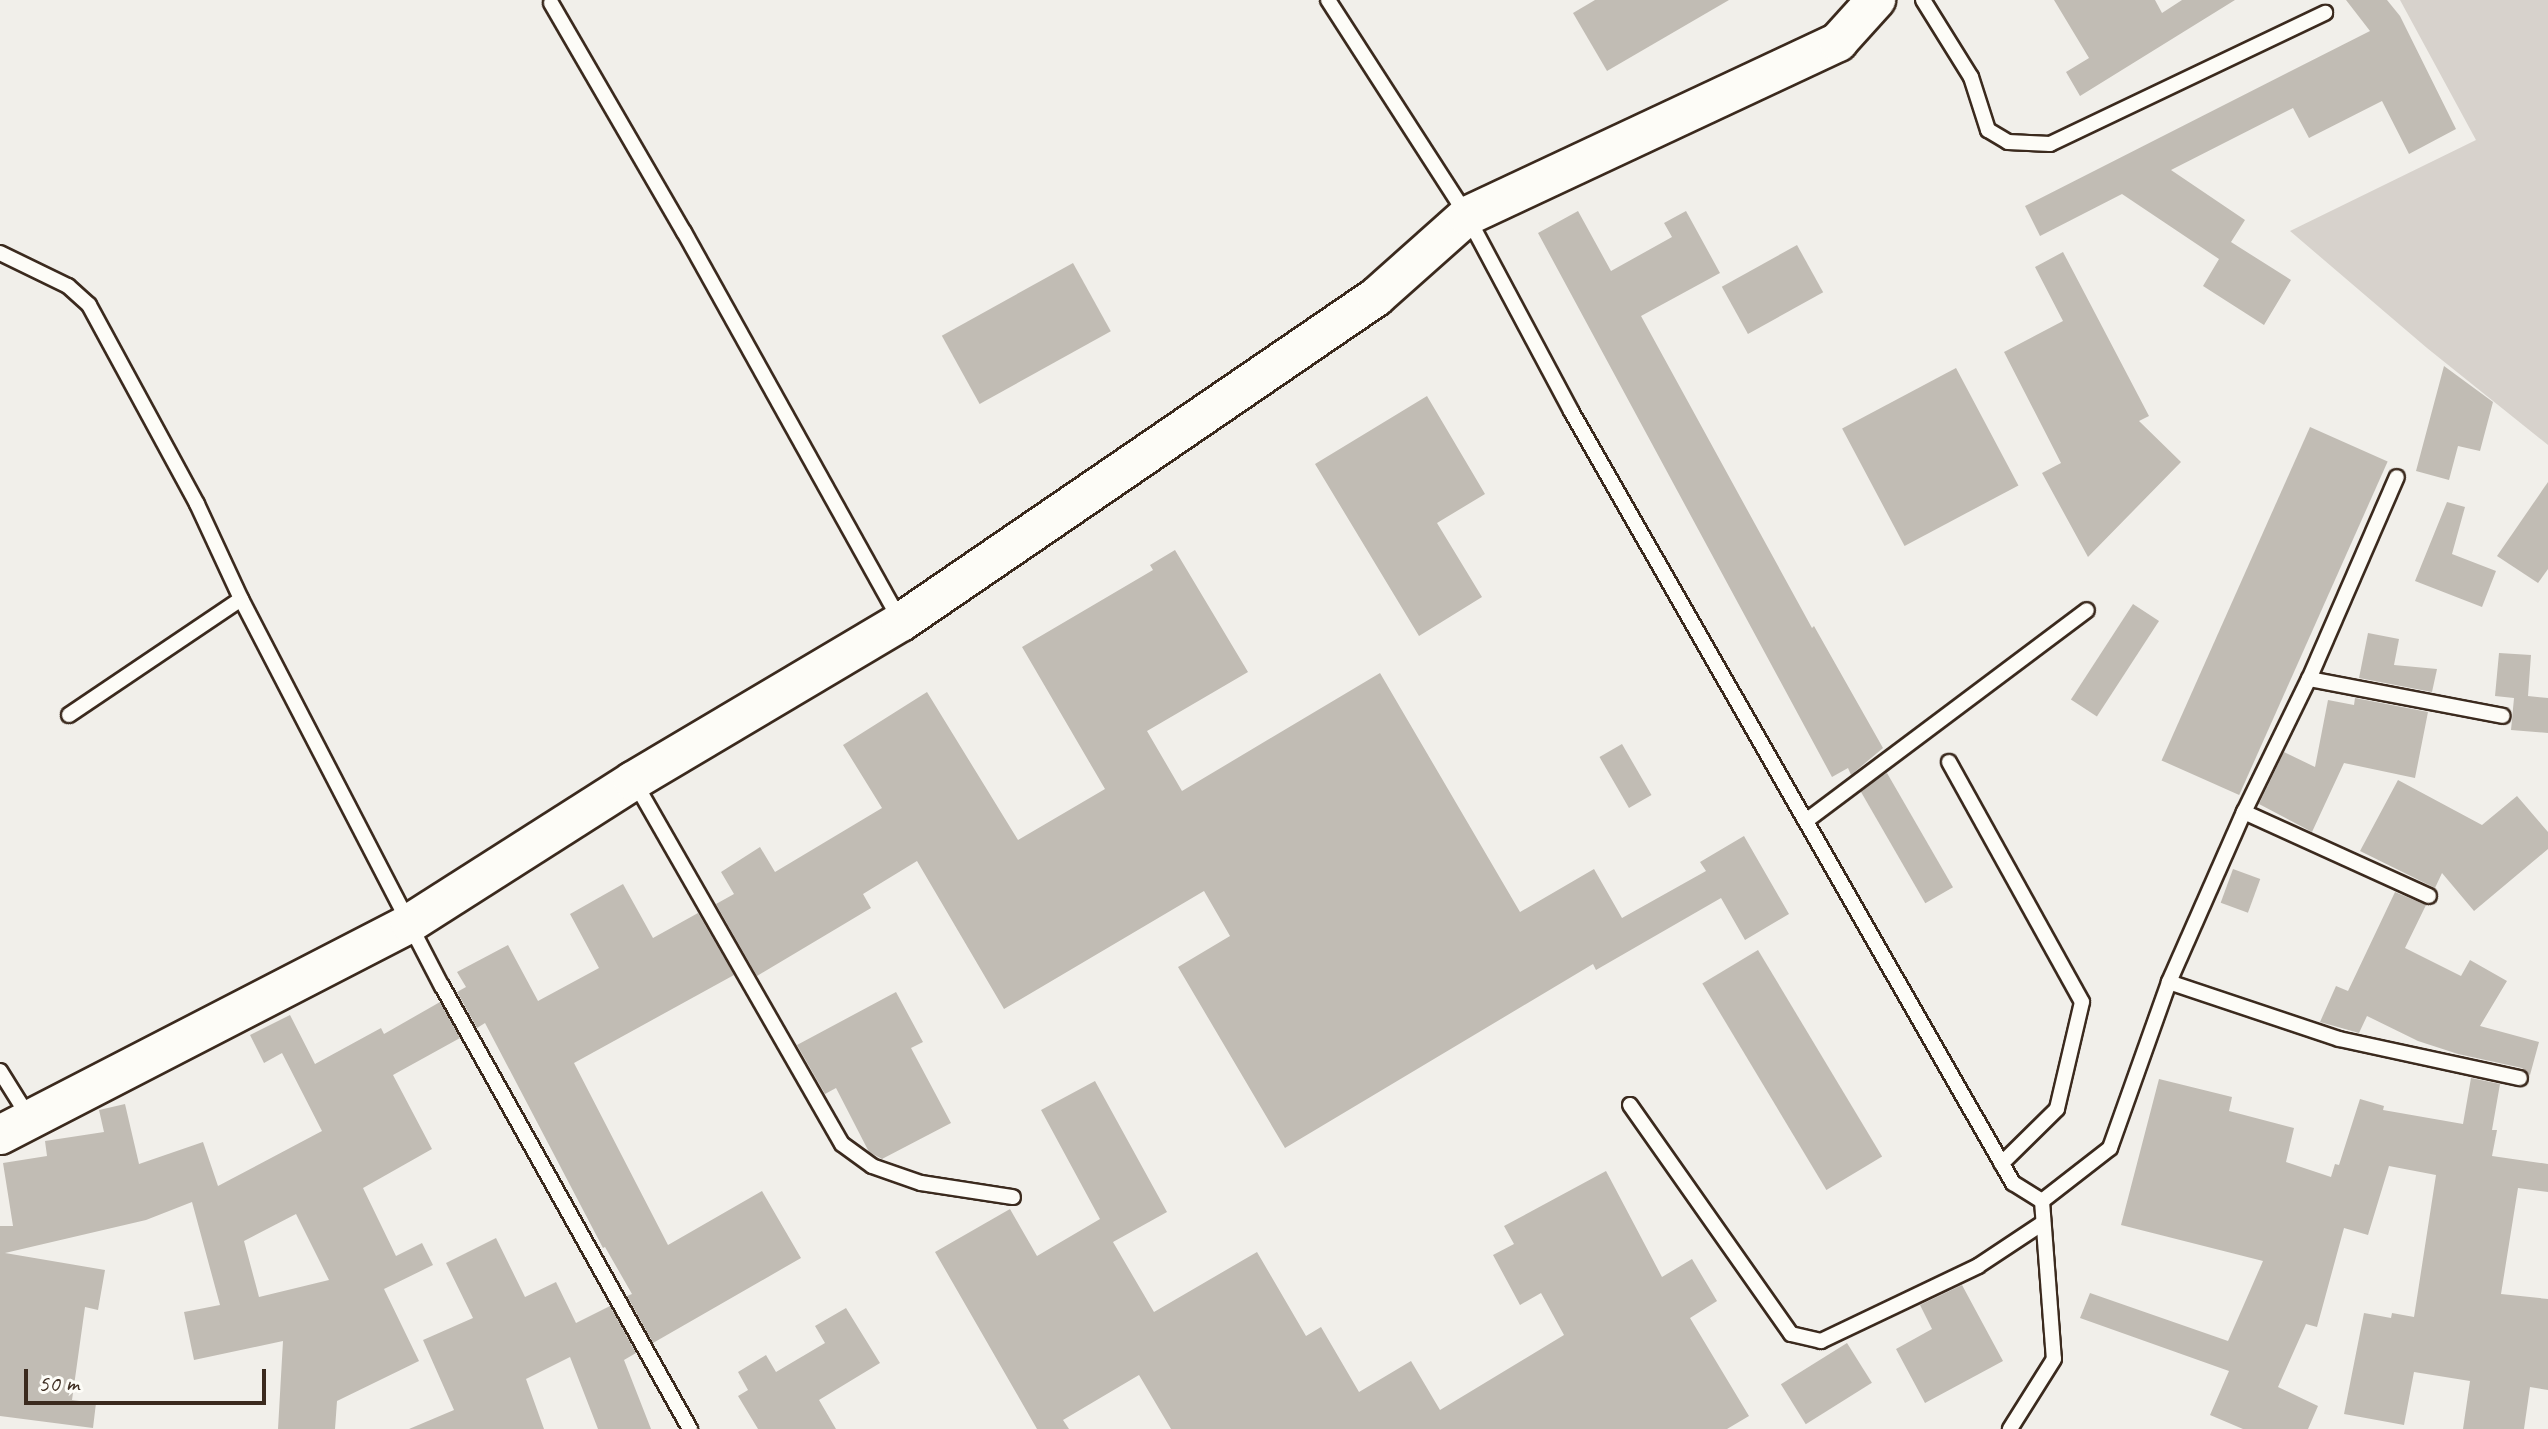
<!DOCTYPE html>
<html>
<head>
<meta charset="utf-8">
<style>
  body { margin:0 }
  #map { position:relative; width:2548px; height:1429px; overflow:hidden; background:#f1efea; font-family:Caveat,sans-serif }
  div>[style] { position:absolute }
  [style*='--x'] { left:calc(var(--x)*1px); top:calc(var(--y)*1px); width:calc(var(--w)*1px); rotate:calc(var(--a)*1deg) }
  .green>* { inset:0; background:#d7d2cc }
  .building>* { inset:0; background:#c1bcb4; transform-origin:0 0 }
  .roads { filter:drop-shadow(2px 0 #3b2a1e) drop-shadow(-2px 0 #3b2a1e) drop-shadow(0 2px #3b2a1e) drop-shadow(0 -2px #3b2a1e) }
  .lane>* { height:14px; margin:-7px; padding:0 7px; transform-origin:7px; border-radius:7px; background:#fdfcf7 }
  .secondary>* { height:38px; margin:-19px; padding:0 19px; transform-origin:19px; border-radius:19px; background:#fdfcf7 }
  span { translate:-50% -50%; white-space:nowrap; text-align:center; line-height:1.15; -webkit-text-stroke:6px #fdfcf7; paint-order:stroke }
  .scale { position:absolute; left:24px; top:1369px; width:242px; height:36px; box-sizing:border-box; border:4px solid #3b2a1e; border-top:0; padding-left:10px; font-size:24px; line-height:28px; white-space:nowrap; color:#3b2a1e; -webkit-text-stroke:6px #fdfcf7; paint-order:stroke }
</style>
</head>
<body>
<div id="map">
  <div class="green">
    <i style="clip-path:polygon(2400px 0,2548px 0,2548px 445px,2427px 348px,2290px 231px,2476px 140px)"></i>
  </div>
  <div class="building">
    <i style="clip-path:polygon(1595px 0,1729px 0,1607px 71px,1573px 13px)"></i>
    <i style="clip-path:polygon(2054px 0,2155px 0,2162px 13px,2182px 0,2235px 0,2080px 96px,2066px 72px,2089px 58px)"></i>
    <i style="clip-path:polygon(2346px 0,2387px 0,2400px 16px,2456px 129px,2409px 154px,2382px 101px,2309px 138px,2293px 108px,2171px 170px,2245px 220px,2231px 242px,2291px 280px,2264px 325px,2203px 286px,2219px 259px,2122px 194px,2040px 236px,2025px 206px,2370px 31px)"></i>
    <i style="clip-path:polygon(1578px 211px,1611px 271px,1672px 237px,1664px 223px,1686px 211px,1720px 273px,1641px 316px,1812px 628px,1814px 626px,1883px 748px,1851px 775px,1848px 768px,1832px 777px,1538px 233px)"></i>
    <i style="left:1797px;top:245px;width:54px;height:86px;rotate:61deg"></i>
    <i style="clip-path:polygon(2063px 252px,2149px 416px,2139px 421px,2181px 462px,2088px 557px,2042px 473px,2061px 463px,2004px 352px,2063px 321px,2035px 267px)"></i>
    <i style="left:1073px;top:263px;width:78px;height:150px;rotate:61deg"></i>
    <i style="clip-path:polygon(2444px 366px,2493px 402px,2480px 451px,2458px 446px,2449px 480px,2416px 471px)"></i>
    <i style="left:1956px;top:368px;width:133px;height:129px;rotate:62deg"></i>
    <i style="clip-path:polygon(1427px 396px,1485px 494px,1437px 523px,1482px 597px,1419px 636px,1315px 464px)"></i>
    <i style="left:2310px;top:427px;width:85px;height:365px;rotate:24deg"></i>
    <i style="clip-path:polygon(2548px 482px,2548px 569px,2538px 583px,2497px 556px)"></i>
    <i style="clip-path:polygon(2447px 502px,2465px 507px,2452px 554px,2496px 571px,2482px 607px,2415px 581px)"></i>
    <i style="clip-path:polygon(1175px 550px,1248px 672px,1147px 731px,1182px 791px,1380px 673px,1520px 912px,1594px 869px,1622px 918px,1706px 871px,1700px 862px,1744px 836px,1789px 914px,1745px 940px,1721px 898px,1596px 970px,1593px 964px,1285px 1148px,1178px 967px,1230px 936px,1204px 891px,1004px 1009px,917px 861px,863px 894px,871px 908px,757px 976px,716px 904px,734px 894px,721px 872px,760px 847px,775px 872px,882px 808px,843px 745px,927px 692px,1018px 840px,1105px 789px,1022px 647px,1153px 570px,1150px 565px)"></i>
    <i style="left:2133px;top:604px;width:31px;height:114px;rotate:33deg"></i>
    <i style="clip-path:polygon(2368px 633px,2399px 639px,2394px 665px,2437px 669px,2432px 692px,2359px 678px)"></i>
    <i style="clip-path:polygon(2499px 653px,2531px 655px,2528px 696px,2548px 698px,2548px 733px,2511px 730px,2514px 698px,2495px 696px)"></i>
    <i style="clip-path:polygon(2355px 698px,2428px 712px,2415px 778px,2344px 763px,2312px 832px,2259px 804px,2284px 752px,2315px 767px,2328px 700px,2354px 705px)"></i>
    <i style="left:1622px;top:744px;width:59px;height:26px;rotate:60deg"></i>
    <i style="left:1887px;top:773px;width:132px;height:32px;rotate:60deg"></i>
    <i style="clip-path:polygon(2398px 780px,2482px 825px,2517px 796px,2548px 832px,2548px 849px,2474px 911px,2442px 873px,2435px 888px,2360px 851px)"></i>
    <i style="left:2233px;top:869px;width:29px;height:36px;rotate:20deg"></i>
    <i style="clip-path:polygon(623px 884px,653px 938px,698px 913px,734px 975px,574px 1063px,668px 1245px,762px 1191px,801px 1258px,653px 1343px,627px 1296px,632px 1294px,605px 1247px,603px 1248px,485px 1023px,477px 1028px,457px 992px,466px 987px,457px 972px,508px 945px,538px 1001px,599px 968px,570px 914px)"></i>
    <i style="clip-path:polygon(2395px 892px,2426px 905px,2405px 948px,2461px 976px,2470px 960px,2507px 981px,2480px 1026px,2539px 1042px,2530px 1075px,2522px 1068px,2458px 1054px,2418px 1041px,2367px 1016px,2359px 1033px,2320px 1022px,2336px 986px,2348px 991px)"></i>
    <i style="left:1758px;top:950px;width:241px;height:65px;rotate:59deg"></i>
    <i style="clip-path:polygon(896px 992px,923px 1042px,911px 1048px,951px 1123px,882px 1159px,869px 1152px,836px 1088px,825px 1094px,797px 1045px)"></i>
    <i style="clip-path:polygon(evenodd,440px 1002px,460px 1038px,393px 1075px,432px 1149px,363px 1188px,396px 1256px,422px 1243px,433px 1265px,384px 1289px,419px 1361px,337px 1401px,335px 1429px,278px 1429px,283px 1341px,194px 1360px,184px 1312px,220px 1305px,192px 1202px,146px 1220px,5px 1253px,105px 1270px,98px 1310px,85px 1307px,72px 1400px,96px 1403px,93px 1428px,0 1416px,0 1226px,13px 1226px,3px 1163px,47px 1156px,45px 1141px,104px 1132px,99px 1110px,125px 1104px,139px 1164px,203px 1142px,218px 1186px,322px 1131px,282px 1053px,264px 1063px,250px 1035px,290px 1015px,315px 1064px,381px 1028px,384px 1034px,440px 1002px,296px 1214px,329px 1280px,259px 1297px,244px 1241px,296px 1214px)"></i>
    <i style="clip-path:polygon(2471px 1078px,2500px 1084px,2492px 1130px,2497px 1130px,2492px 1156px,2548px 1164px,2548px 1192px,2518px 1188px,2501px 1294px,2548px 1299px,2548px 1390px,2530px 1387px,2524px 1429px,2463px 1429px,2470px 1381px,2414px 1372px,2404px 1425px,2344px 1414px,2364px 1313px,2391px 1318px,2392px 1313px,2414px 1317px,2436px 1175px,2389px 1166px,2368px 1235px,2344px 1228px,2317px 1327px,2306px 1324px,2278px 1387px,2318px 1406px,2308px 1429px,2243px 1429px,2210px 1415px,2229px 1371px,2080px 1318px,2090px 1293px,2228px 1341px,2263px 1261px,2121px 1225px,2159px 1079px,2232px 1097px,2229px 1111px,2294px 1128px,2286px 1162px,2331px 1177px,2335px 1164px,2339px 1165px,2360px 1099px,2384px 1106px,2383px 1110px,2463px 1124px)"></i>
    <i style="clip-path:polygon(1095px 1081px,1167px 1212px,1113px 1242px,1154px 1312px,1257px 1252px,1306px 1336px,1321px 1327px,1359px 1392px,1411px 1361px,1440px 1410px,1564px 1335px,1541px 1293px,1520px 1305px,1493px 1255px,1514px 1244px,1504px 1226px,1606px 1171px,1662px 1277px,1692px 1259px,1717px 1301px,1690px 1318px,1749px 1416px,1727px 1429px,1171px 1429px,1139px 1375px,1063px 1420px,1069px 1429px,1037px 1429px,935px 1252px,1010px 1209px,1037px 1256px,1100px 1219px,1041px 1110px)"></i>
    <i style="clip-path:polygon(496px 1238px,525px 1297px,556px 1282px,576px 1323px,610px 1306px,636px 1353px,624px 1360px,651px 1429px,598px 1429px,570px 1357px,526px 1379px,544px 1429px,409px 1429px,454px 1410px,423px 1340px,473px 1318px,446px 1263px)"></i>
    <i style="clip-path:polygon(1962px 1285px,2003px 1361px,1925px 1403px,1896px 1349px,1932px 1329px,1920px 1305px)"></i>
    <i style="clip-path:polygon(846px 1308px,880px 1363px,819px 1400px,836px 1429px,758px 1429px,738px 1396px,748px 1390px,738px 1372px,766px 1355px,776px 1372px,825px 1343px,815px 1326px)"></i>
    <i style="left:1847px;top:1343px;width:47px;height:78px;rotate:58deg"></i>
  </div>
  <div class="roads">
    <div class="lane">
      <i style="--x:1328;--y:0;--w:257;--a:57.2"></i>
      <i style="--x:1467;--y:216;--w:221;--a:61.9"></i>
      <i style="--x:1571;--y:411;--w:890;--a:60.21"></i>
      <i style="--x:2013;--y:1183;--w:34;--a:32"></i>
      <i style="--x:2042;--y:1201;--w:158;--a:85.7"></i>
      <i style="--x:2054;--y:1359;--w:83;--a:122.2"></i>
      <i style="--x:1923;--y:0;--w:91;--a:58.1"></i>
      <i style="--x:1971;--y:77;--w:56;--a:72.2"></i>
      <i style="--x:1988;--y:130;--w:23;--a:31"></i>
      <i style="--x:2008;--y:142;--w:42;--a:2.7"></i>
      <i style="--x:2050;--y:144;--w:305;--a:-25.5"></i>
      <i style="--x:551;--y:3;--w:265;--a:59.9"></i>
      <i style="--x:684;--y:232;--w:446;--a:60.9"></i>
      <i style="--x:0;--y:253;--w:76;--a:25.9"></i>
      <i style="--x:68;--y:286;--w:28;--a:42"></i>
      <i style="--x:89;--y:305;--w:226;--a:61.5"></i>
      <i style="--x:197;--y:504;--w:105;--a:65.1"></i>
      <i style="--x:241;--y:599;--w:436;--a:62.6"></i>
      <i style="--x:442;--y:986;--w:508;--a:60.76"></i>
      <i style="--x:2309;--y:679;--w:197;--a:10.8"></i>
      <i style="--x:69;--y:715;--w:207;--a:-34"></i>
      <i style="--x:1949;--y:762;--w:274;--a:61"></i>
      <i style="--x:2082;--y:1002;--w:110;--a:103.2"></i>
      <i style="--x:2057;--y:1109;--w:78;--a:135.5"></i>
      <i style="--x:634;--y:781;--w:418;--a:60.2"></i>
      <i style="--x:842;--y:1144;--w:37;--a:36"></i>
      <i style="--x:872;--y:1166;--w:52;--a:19.1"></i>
      <i style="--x:921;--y:1183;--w:93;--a:8.7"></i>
      <i style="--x:2244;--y:812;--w:203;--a:24.4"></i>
      <i style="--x:1806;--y:821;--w:351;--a:-36.9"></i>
      <i style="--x:2169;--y:982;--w:179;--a:18.5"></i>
      <i style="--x:2339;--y:1039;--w:185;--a:12.2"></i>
      <i style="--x:0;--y:1071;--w:57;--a:58"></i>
      <i style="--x:1630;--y:1105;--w:280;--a:54.9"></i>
      <i style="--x:1791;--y:1334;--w:31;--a:13"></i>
      <i style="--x:1821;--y:1341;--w:174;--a:-25.5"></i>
      <i style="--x:1978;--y:1266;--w:78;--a:-33.5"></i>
      <i style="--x:2042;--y:1201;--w:86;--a:-37.9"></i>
      <i style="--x:2110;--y:1148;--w:176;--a:-70.4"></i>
      <i style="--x:2169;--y:982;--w:186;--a:-66.2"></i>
      <i style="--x:2244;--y:812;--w:148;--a:-64"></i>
      <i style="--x:2309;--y:679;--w:220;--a:-66.5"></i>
    </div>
    <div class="secondary">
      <i style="--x:0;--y:1135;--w:462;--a:-27.3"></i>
      <i style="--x:410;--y:923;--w:264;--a:-32.5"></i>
      <i style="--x:633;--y:781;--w:312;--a:-30.7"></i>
      <i style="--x:901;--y:622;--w:576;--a:-34.38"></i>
      <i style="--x:1376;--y:297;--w:122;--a:-41.7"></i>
      <i style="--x:1467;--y:216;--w:410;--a:-25.1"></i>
      <i style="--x:1838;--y:42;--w:57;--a:-47.9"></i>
    </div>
  </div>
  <div class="scale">50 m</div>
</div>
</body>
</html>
